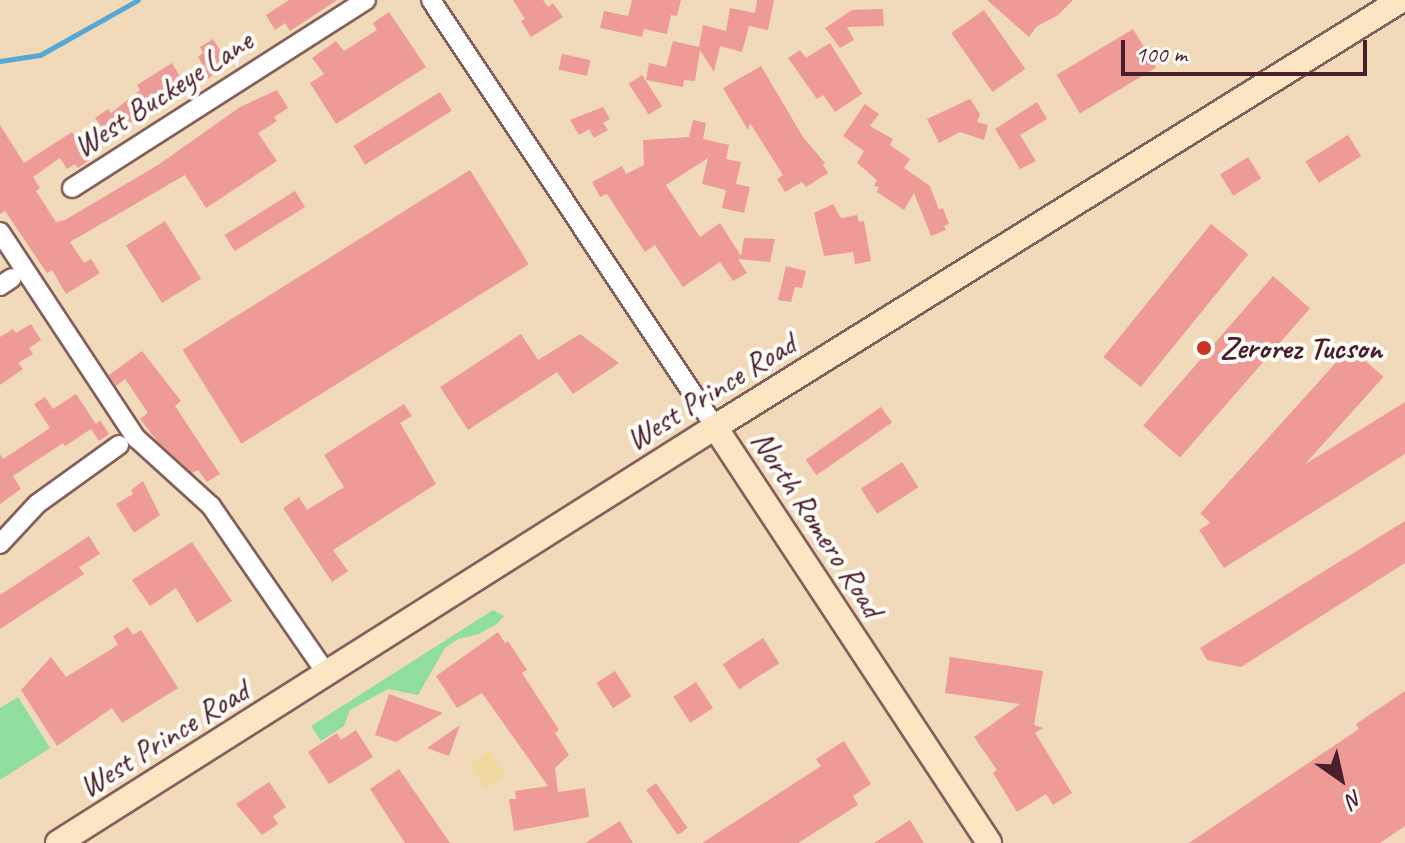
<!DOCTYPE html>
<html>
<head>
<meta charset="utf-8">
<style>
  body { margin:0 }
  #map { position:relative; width:1405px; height:843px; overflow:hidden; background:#f1daba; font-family:Caveat,sans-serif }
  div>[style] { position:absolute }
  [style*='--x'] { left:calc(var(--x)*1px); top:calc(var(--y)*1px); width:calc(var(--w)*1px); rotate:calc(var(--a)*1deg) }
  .green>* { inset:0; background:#8fde9e }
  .sand>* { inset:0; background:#eeda9e; transform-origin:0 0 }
  .stream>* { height:5px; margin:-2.5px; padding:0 2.5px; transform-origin:2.5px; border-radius:2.5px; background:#58a7d2 }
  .building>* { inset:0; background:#ee9a96; transform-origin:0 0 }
  .roads { filter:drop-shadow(2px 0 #84605d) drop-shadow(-2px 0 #84605d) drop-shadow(0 2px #84605d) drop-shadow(0 -2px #84605d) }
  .street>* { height:18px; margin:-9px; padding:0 9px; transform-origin:9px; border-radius:9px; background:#fff }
  .secondary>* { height:24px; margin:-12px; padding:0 12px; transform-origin:12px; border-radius:12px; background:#fbe6c4 }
  .dots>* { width:22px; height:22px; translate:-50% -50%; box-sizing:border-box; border:4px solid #fdfcf7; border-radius:50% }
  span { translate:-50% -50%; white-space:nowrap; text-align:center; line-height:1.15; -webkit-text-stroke:8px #fdfcf7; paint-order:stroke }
  .street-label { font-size:32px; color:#4a1f2b }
  .poi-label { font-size:32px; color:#4a1f2b; font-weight:700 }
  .left { translate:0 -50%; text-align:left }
  .north { position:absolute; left:1301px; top:739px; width:80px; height:80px; -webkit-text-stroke:6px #fdfcf7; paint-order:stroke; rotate:146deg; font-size:22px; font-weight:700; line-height:32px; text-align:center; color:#4a1f2b }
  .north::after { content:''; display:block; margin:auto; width:28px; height:36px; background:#4a1f2b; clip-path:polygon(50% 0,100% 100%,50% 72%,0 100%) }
  .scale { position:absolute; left:1121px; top:40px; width:246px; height:36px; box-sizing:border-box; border:4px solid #4a1f2b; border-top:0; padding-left:10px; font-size:24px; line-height:28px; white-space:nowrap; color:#4a1f2b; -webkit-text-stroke:6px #fdfcf7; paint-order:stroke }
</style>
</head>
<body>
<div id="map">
  <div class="green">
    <i style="clip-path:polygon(493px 610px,504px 616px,498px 623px,479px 634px,458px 639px,445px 648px,418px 695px,388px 689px,350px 710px,344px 726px,321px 741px,311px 726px)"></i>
    <i style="clip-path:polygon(18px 697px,50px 748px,0 780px,0 708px)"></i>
  </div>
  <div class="sand">
    <i style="left:489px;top:751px;width:29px;height:24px;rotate:56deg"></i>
  </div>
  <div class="stream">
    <i style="--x:0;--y:61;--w:40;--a:-8.5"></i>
    <i style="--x:40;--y:55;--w:112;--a:-29.3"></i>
  </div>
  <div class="building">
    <i style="clip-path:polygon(289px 0,337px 0,290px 31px,285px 23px,275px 30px,266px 15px)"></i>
    <i style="clip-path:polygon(513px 0,543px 0,548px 7px,553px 3px,563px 17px,531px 37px,521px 21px,525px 19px)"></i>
    <i style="clip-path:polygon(632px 0,681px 0,677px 16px,671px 15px,667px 34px,644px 29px,642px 37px,600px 28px,604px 11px,628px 16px)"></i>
    <i style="clip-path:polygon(757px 0,774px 0,768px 30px,749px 26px,742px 52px,720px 46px,714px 72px,700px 50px,695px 81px,684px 80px,683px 87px,646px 80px,649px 63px,666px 67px,673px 41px,699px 47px,703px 25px,726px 31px,730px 8px,755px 13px)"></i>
    <i style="clip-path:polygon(987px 0,1073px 0,1058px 15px,1036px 27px,1029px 37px)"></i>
    <i style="clip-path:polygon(883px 9px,884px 26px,847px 27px,854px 40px,840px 48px,825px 28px,852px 10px)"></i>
    <i style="left:984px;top:10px;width:72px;height:40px;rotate:55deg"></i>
    <i style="clip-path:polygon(389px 12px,426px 67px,336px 124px,310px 83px,324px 74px,312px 58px,336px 41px,344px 51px,377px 30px,373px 23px)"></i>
    <i style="left:1133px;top:29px;width:45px;height:89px;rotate:59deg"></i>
    <i style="clip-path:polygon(213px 39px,223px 55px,235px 48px,240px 57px,169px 105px,165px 98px,87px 155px,90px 160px,78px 168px,75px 164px,67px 169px,60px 158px,33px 177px,40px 188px,36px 191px,56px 222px,65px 220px,158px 165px,240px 107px,277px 90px,288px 108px,274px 117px,277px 121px,258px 133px,277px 161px,206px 208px,185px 175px,70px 242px,84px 263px,91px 259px,100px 273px,66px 294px,52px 270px,47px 273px,5px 211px,0 214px,0 125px,24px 163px,72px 132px,78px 141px,101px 126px,95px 118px,108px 109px,111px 113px,140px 90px,137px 85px,172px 63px,182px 80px,204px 67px,198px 57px,203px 53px,200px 47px)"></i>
    <i style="clip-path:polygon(830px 43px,862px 94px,835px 112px,823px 95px,817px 99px,788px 58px,800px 50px,806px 58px)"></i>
    <i style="left:562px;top:54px;width:29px;height:16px;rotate:12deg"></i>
    <i style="clip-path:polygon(761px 66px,803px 137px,825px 163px,823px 165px,828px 173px,806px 187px,802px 182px,785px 192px,777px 179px,783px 175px,750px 123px,748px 130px,723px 88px)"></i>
    <i style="left:642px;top:75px;width:37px;height:16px;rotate:57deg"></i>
    <i style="left:440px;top:92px;width:22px;height:102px;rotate:58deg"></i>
    <i style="clip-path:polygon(970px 99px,980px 114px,977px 122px,988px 125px,984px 140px,960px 132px,939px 143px,927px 119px)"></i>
    <i style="clip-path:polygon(1037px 102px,1047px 119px,1020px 135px,1036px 161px,1020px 169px,995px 129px)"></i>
    <i style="clip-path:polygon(865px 104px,879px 114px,870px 126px,893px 139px,890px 145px,910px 159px,904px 168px,930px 186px,939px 210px,943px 208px,949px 224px,944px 226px,946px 230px,931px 236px,914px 193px,904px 210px,877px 192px,879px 187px,874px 186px,877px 180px,857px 163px,864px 151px,843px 136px)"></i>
    <i style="clip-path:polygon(603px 107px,610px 119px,603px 123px,608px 130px,594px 138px,589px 129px,579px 135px,570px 120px)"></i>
    <i style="clip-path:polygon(693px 120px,706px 123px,703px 139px,729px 145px,726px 159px,741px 162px,736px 184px,750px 187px,744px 213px,722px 208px,726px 190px,702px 184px,708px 158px,666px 185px,700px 237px,720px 223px,741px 256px,744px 238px,775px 239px,770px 262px,738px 259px,747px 273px,733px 281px,720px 262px,683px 287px,655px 245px,645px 252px,607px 194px,600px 197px,592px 182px,622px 166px,626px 174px,644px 165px,643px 140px,689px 137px)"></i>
    <i style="left:1348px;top:135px;width:25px;height:50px;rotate:58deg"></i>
    <i style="left:1248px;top:157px;width:25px;height:33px;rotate:58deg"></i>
    <i style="left:470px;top:170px;width:111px;height:339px;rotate:58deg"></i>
    <i style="left:295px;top:191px;width:19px;height:83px;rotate:58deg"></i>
    <i style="clip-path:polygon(833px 204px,841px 218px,857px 215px,859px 222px,864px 221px,871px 261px,855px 264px,853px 252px,824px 256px,814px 213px)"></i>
    <i style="left:165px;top:221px;width:68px;height:46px;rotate:58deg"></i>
    <i style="left:1211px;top:224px;width:48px;height:171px;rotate:39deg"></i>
    <i style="clip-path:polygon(786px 266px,806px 271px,802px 288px,795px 287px,791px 302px,778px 300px)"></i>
    <i style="left:1273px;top:276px;width:49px;height:198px;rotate:41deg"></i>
    <i style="clip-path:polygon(31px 324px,41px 340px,29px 348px,33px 354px,18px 363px,23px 369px,0 385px,0 337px,13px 329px,16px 333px)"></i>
    <i style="clip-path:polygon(521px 334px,538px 360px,580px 334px,619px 363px,573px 394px,557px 372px,468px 430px,440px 387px)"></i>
    <i style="left:1350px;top:347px;width:45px;height:224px;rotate:42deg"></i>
    <i style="clip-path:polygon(142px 351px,181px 401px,175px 406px,220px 474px,207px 482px,198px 470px,192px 473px,157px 441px,140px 419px,148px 413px,125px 379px,116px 386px,109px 375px)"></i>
    <i style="clip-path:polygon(76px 394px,96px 424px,100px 420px,109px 434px,99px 441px,91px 429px,65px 446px,63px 443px,13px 476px,21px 489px,0 504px,0 454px,3px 459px,50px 428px,34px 404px,45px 397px,53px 409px)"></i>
    <i style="clip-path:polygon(1405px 402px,1405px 454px,1224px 568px,1199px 530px)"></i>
    <i style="clip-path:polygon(404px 404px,412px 416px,400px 423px,436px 484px,333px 550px,348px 571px,332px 582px,283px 508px,299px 497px,307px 510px,344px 487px,324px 455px)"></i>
    <i style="left:881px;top:407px;width:19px;height:92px;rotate:55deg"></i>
    <i style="left:902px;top:462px;width:30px;height:49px;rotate:57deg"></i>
    <i style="clip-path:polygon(143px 481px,160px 515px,134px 533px,116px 504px,133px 494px,131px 490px)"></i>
    <i style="clip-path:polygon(1405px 521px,1405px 563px,1241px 667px,1207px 660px,1200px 648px)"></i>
    <i style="clip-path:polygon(89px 536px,100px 554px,79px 567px,84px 574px,0 629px,0 595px)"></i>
    <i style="clip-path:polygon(192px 542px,232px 601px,197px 623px,176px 588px,150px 606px,132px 580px)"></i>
    <i style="clip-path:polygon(128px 627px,133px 635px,141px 630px,178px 688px,122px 723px,112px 708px,57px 746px,21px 690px,51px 657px,66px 677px,118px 645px,113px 636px)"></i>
    <i style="clip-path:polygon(498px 632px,505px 643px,508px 641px,527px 670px,522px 673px,559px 730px,555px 733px,569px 755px,555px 768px,558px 792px,585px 788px,589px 817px,514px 831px,509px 799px,516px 799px,515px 791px,548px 786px,482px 693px,457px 708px,436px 676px)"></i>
    <i style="left:763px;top:638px;width:30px;height:48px;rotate:57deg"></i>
    <i style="clip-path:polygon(950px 657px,1043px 671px,1034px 725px,1043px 728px,1035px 733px,1072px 793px,1053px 805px,1046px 794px,1017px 812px,993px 773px,997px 770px,974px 737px,1020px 704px,945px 693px)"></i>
    <i style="left:615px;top:671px;width:30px;height:22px;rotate:57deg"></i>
    <i style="left:696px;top:682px;width:31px;height:27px;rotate:57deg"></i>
    <i style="clip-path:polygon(1405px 691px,1405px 826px,1380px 843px,1189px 843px,1359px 729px,1356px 724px)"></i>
    <i style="clip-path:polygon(389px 694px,411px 702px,443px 713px,396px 742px,375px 735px)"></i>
    <i style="clip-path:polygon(460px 725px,449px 756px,427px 748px)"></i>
    <i style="clip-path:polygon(356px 730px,373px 757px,329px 784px,308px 752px,337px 733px,341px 740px)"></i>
    <i style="clip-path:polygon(844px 741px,871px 784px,853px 796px,858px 805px,798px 843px,702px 843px,821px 766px,816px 759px)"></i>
    <i style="clip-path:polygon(399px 769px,450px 843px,405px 843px,370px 789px)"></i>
    <i style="clip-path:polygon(269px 782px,286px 807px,273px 816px,278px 824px,262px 835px,236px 804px)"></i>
    <i style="left:656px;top:783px;width:55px;height:12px;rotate:55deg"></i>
    <i style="clip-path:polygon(910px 820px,924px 843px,874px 843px)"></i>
    <i style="clip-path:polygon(620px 821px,633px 843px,585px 843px)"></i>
  </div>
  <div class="roads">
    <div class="street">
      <i style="--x:431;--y:0;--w:513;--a:56.37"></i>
      <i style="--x:72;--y:188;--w:349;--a:-32.6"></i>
      <i style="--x:0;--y:232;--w:247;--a:56.6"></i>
      <i style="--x:136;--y:438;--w:101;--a:42.2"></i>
      <i style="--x:211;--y:506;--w:204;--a:55.4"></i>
      <i style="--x:0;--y:286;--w:14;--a:-34"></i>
      <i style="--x:0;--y:544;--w:54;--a:-47.2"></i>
      <i style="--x:37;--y:504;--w:101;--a:-35.7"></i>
    </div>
    <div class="secondary">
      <i style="--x:715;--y:427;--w:498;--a:56.6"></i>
      <i style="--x:58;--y:843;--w:778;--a:-32.34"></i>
      <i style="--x:715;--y:427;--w:808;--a:-31.9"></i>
    </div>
  </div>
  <div class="dots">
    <i style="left:1204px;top:348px;background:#c8321e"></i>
  </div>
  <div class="street-label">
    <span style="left:163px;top:94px;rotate:-33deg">West Buckeye Lane</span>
    <span style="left:711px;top:392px;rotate:-32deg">West Prince Road</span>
    <span style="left:817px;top:524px;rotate:57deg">North Romero Road</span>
    <span style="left:164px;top:739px;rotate:-32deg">West Prince Road</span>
  </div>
  <div class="poi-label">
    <span class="left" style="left:1220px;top:348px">Zerorez Tucson</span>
  </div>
  <div class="north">N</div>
  <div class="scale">100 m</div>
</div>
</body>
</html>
